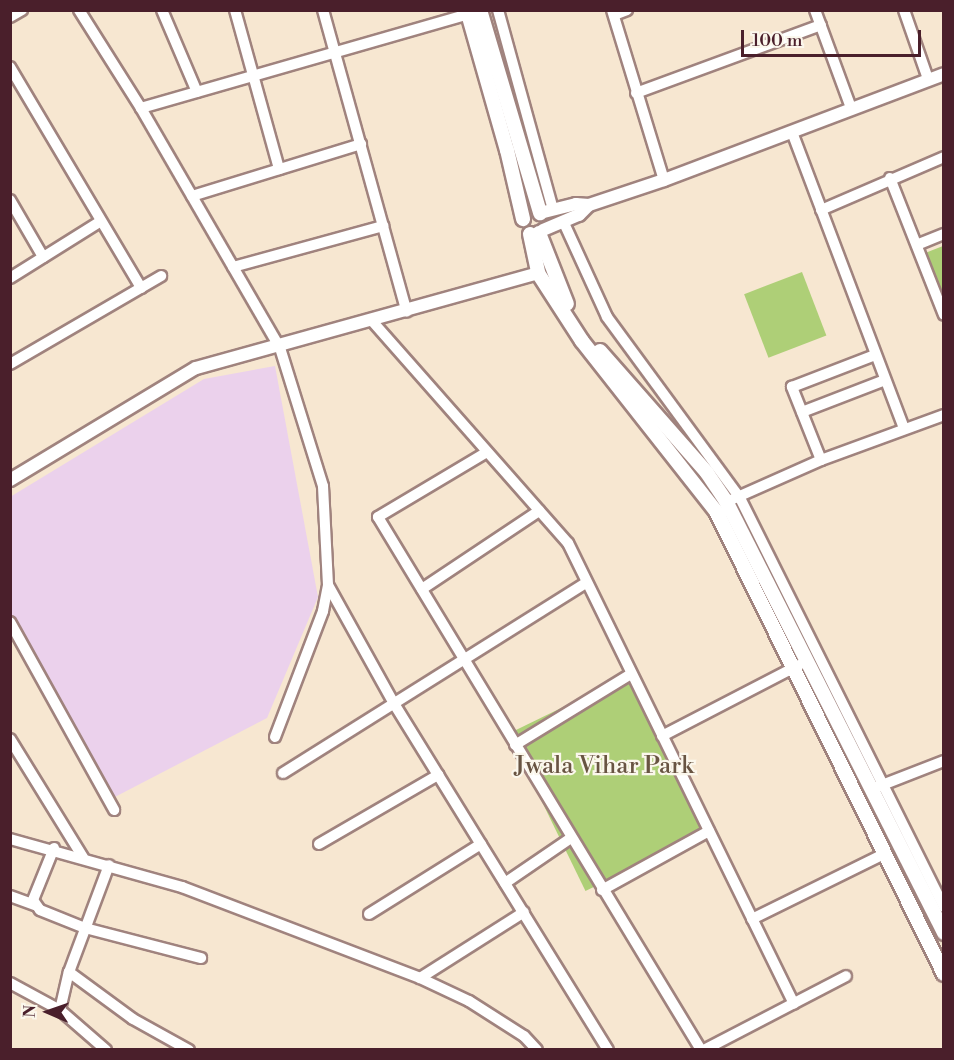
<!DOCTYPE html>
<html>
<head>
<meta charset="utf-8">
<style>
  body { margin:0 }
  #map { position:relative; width:954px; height:1060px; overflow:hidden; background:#f7e7d1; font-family:"Libre Bodoni",serif }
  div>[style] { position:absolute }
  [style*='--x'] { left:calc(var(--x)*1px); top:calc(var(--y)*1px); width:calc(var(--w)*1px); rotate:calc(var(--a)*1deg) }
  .built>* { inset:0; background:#ebd1ec }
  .green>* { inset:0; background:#aecf77; transform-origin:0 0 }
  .roads { filter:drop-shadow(2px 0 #a0837e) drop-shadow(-2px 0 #a0837e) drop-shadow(0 2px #a0837e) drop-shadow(0 -2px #a0837e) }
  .minor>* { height:10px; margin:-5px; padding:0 5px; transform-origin:5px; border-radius:5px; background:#fff }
  .tertiary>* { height:12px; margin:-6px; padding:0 6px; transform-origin:6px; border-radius:6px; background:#fff }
  .secondary>* { height:14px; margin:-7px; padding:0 7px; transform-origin:7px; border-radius:7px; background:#fff }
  span { translate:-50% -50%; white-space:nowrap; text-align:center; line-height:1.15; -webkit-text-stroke:4.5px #fbf7ec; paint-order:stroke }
  .park-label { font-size:24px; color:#685442 }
  .frame { position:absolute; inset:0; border:12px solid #4a1f2b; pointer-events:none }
  .north { position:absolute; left:18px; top:982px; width:60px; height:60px; -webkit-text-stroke:4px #fbf7ec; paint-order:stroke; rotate:272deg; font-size:16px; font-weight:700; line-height:24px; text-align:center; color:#4a1f2b }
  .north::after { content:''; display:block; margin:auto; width:21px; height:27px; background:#4a1f2b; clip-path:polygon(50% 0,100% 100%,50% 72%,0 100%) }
  .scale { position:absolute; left:741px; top:30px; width:180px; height:27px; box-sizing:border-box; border:3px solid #4a1f2b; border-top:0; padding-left:8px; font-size:18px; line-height:21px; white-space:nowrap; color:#4a1f2b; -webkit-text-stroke:4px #fbf7ec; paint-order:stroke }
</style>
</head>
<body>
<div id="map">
  <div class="built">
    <i style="clip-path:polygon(275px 366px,318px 597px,267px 718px,111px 799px,11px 629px,10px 497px,204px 379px)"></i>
  </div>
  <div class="green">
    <i style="clip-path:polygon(943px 246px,943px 319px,920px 255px)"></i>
    <i style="left:802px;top:272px;width:68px;height:62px;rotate:69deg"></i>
    <i style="left:631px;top:674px;width:175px;height:136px;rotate:64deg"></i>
  </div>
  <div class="roads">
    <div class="minor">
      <i style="--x:79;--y:10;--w:116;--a:57.7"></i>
      <i style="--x:162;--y:10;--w:89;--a:66.9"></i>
      <i style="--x:235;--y:10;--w:165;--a:74.5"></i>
      <i style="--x:323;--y:10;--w:313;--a:74.5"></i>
      <i style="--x:498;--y:10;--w:207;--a:74.6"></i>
      <i style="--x:612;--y:10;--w:178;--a:73"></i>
      <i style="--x:815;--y:10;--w:104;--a:69.8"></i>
      <i style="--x:904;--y:10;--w:73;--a:70.8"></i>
      <i style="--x:614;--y:15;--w:14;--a:-21"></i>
      <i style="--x:10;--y:17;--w:14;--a:-30"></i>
      <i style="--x:10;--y:67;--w:257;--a:59.3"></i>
      <i style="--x:636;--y:93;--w:197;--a:-20.2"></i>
      <i style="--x:792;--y:132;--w:316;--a:69.3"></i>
      <i style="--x:890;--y:178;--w:147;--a:68.5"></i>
      <i style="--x:192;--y:196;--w:177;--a:-17.1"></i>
      <i style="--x:10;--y:200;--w:66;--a:59.9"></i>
      <i style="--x:821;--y:210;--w:134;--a:-23.3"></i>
      <i style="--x:564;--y:223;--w:103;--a:65.4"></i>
      <i style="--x:607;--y:317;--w:225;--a:53.7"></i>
      <i style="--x:740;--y:498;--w:457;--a:63.5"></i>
      <i style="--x:919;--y:244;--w:27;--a:-22"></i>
      <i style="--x:233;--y:267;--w:156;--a:-15.3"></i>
      <i style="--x:10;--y:278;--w:107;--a:-32.1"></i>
      <i style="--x:373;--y:322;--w:295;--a:48.6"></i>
      <i style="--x:568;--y:543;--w:513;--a:63.88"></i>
      <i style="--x:10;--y:364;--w:175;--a:-30.2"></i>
      <i style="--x:802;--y:412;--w:89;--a:-21.1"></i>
      <i style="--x:487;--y:452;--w:127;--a:149.2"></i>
      <i style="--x:378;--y:517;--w:623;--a:58.78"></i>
      <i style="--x:821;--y:460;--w:79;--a:-111.7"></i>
      <i style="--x:792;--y:387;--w:89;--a:-21.1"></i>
      <i style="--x:733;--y:499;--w:96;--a:-23.9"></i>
      <i style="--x:821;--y:460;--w:131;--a:-20.1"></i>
      <i style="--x:328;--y:585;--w:134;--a:60.9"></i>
      <i style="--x:393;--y:702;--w:409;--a:58.3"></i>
      <i style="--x:422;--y:589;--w:141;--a:-33.7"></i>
      <i style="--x:10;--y:622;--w:215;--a:61"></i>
      <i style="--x:662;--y:736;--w:154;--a:-27.4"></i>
      <i style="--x:275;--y:737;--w:135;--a:-69.1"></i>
      <i style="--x:323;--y:611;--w:26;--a:-79"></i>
      <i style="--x:328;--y:585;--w:99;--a:-92.9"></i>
      <i style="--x:323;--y:486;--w:145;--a:-107.3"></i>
      <i style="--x:280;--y:348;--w:277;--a:-120.1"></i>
      <i style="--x:141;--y:108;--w:341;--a:-16"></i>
      <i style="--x:10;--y:739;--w:139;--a:58.3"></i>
      <i style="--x:515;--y:745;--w:136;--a:-31.5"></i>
      <i style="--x:283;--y:773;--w:358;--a:-32.1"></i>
      <i style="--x:877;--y:787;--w:72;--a:-21.2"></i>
      <i style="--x:10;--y:839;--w:179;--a:15.6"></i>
      <i style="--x:182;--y:887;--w:255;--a:20.9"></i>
      <i style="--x:420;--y:978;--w:54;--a:25.1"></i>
      <i style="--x:469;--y:1001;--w:65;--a:32.5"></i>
      <i style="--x:524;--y:1036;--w:19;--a:47"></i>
      <i style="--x:319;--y:844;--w:138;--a:-30.1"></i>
      <i style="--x:54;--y:848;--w:56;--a:112"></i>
      <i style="--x:33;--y:900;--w:12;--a:55"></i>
      <i style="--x:40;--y:910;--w:48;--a:21.8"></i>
      <i style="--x:85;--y:928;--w:120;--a:14.5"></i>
      <i style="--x:505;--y:883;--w:80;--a:-34.3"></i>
      <i style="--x:602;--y:890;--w:122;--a:-28.9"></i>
      <i style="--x:10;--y:896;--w:27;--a:20"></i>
      <i style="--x:369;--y:914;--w:132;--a:-32"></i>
      <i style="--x:752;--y:919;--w:147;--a:-26.2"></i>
      <i style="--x:69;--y:972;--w:79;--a:36.3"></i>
      <i style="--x:133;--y:1019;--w:64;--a:29"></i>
      <i style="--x:420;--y:978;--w:123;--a:-32.4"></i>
      <i style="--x:10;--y:983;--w:57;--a:28.4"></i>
      <i style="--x:60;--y:1010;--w:61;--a:41"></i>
      <i style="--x:60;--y:1010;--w:39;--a:-77"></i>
      <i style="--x:69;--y:972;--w:114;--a:-69.5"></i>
      <i style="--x:704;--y:1050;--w:160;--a:-27.5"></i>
    </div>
    <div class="tertiary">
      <i style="--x:540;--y:213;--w:37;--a:-14"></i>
      <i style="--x:576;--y:204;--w:13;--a:4"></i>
      <i style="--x:589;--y:205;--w:79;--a:-18.4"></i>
      <i style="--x:664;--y:180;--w:299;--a:-20.7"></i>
      <i style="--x:543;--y:230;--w:39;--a:-23"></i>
      <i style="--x:579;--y:215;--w:14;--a:-45"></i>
      <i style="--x:10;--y:480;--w:217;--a:-31.1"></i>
      <i style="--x:196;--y:368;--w:355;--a:-15.5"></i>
    </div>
    <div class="secondary">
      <i style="--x:467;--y:10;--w:146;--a:74.1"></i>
      <i style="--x:507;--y:150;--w:71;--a:76.9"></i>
      <i style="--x:480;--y:10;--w:212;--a:73.5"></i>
      <i style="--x:539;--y:233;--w:76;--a:68.5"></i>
      <i style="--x:530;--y:234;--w:40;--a:78"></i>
      <i style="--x:538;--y:273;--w:81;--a:57.1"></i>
      <i style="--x:582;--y:341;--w:216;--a:51.8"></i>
      <i style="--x:716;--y:511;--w:516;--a:63.78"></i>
      <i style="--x:600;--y:351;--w:162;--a:48.7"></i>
      <i style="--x:707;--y:473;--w:34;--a:56"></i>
      <i style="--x:726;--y:501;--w:484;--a:63.2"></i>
    </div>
  </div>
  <div class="park-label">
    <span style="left:604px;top:767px">Jwala Vihar Park</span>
  </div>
  <div class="frame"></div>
  <div class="north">N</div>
  <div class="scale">100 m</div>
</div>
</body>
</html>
